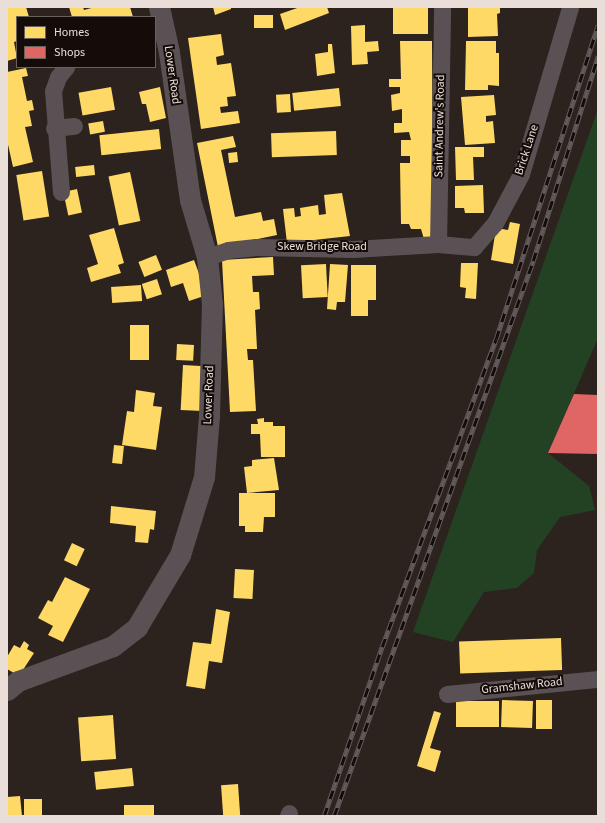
<!DOCTYPE html>
<html>
<head>
<meta charset="utf-8">
<style>
  body { margin:0 }
  #map { position:relative; width:605px; height:823px; overflow:hidden; background:#2c231f; font-family:"Source Sans 3",sans-serif }
  div>[style] { position:absolute }
  [style*='--x'] { left:calc(var(--x)*1px); top:calc(var(--y)*1px); width:calc(var(--w)*1px); rotate:calc(var(--a)*1deg) }
  .green>* { inset:0; background:#234224 }
  .homes>* { inset:0; background:#ffd966; transform-origin:0 0 }
  .shops>* { inset:0; background:#e06666 }
  .minor>* { height:17px; margin:-8.5px; padding:0 8.5px; transform-origin:8.5px; border-radius:8.5px; background:#5a5155 }
  .tertiary>* { height:21px; margin:-10.5px; padding:0 10.5px; transform-origin:10.5px; border-radius:10.5px; background:#5a5155 }
  .rail>* { height:4.5px; margin-top:-2.25px; transform-origin:0; background:repeating-linear-gradient(90deg,#140c09 0 9px,#635b5b 0 18px); box-sizing:border-box; border-block:1px solid #635b5b }
  span { translate:-50% -50%; white-space:nowrap; text-align:center; line-height:1.15; -webkit-text-stroke:4px #140c09; paint-order:stroke }
  .street-label { font-size:12px; color:#eaded9 }
  .frame { position:absolute; inset:0; border:8px solid #eaded9; pointer-events:none }
  .legend { position:absolute; left:16px; top:16px; width:140px; height:52px; box-sizing:border-box; background:#140c09; border:1px solid #6a605c; margin:0; padding:5px 7px; list-style:none; font-size:12px; color:#eaded9 }
  .legend li { display:flex; align-items:center; gap:8px; height:20px }
  .legend b { width:20px; border:1px solid #6a605c }
</style>
</head>
<body>
<div id="map">
  <div class="green">
    <i style="clip-path:polygon(598px 109px,598px 338px,548px 453px,589px 486px,595px 510px,560px 517px,537px 550px,534px 573px,517px 588px,484px 592px,453px 642px,413px 632px)"></i>
  </div>
  <div class="homes">
    <i style="clip-path:polygon(7px 7px,26px 7px,29px 17px,17px 17px,17px 41px,14px 42px,17px 58px,7px 61px)"></i>
    <i style="clip-path:polygon(69px 7px,83px 7px,84px 10px,95px 7px,130px 7px,133px 17px,72px 17px)"></i>
    <i style="clip-path:polygon(213px 7px,231px 7px,231px 9px,215px 15px)"></i>
    <i style="clip-path:polygon(300px 7px,327px 7px,329px 13px,285px 30px,280px 14px)"></i>
    <i style="left:393px;top:7px;width:35px;height:27px"></i>
    <i style="clip-path:polygon(468px 7px,500px 7px,500px 13px,497px 14px,498px 36px,468px 37px)"></i>
    <i style="left:273px;top:15px;width:13px;height:19px;rotate:90deg"></i>
    <i style="clip-path:polygon(365px 25px,365px 42px,378px 41px,379px 51px,367px 52px,368px 64px,352px 65px,351px 26px)"></i>
    <i style="clip-path:polygon(221px 34px,224px 55px,216px 57px,217px 65px,231px 63px,236px 96px,227px 97px,228px 106px,220px 107px,221px 113px,238px 111px,240px 123px,201px 129px,188px 38px)"></i>
    <i style="clip-path:polygon(400px 41px,432px 41px,433px 236px,424px 239px,421px 229px,411px 229px,409px 224px,401px 224px,400px 163px,410px 163px,410px 156px,401px 156px,401px 140px,411px 140px,409px 132px,394px 133px,394px 123px,402px 123px,402px 109px,392px 111px,391px 95px,400px 93px,400px 87px,389px 87px,389px 79px,401px 79px)"></i>
    <i style="clip-path:polygon(466px 41px,496px 41px,496px 53px,499px 53px,499px 86px,488px 85px,488px 90px,465px 90px)"></i>
    <i style="clip-path:polygon(328px 44px,332px 44px,335px 73px,317px 76px,315px 54px,328px 52px)"></i>
    <i style="clip-path:polygon(26px 68px,28px 76px,22px 77px,27px 101px,32px 100px,34px 110px,29px 111px,32px 126px,25px 127px,33px 162px,13px 167px,7px 140px,7px 72px)"></i>
    <i style="left:111px;top:87px;width:23px;height:33px;rotate:80deg"></i>
    <i style="clip-path:polygon(160px 87px,166px 118px,150px 122px,146px 104px,142px 104px,139px 92px)"></i>
    <i style="left:339px;top:88px;width:18px;height:47px;rotate:84deg"></i>
    <i style="left:290px;top:94px;width:18px;height:14px;rotate:87deg"></i>
    <i style="clip-path:polygon(494px 95px,496px 115px,486px 116px,486px 122px,493px 121px,495px 143px,465px 145px,461px 97px)"></i>
    <i style="left:103px;top:121px;width:11px;height:15px;rotate:80deg"></i>
    <i style="left:159px;top:129px;width:20px;height:60px;rotate:84deg"></i>
    <i style="left:336px;top:131px;width:24px;height:65px;rotate:88deg"></i>
    <i style="clip-path:polygon(233px 136px,236px 147px,221px 150px,235px 217px,261px 212px,263px 221px,274px 219px,277px 235px,218px 247px,197px 143px)"></i>
    <i style="clip-path:polygon(455px 147px,484px 147px,484px 157px,473px 157px,474px 180px,456px 180px)"></i>
    <i style="left:237px;top:152px;width:10px;height:9px;rotate:84deg"></i>
    <i style="left:94px;top:165px;width:10px;height:19px;rotate:84deg"></i>
    <i style="left:42px;top:171px;width:46px;height:26px;rotate:81deg"></i>
    <i style="left:130px;top:172px;width:50px;height:22px;rotate:78deg"></i>
    <i style="clip-path:polygon(483px 185px,484px 213px,465px 213px,464px 208px,455px 208px,455px 186px)"></i>
    <i style="left:77px;top:189px;width:24px;height:14px;rotate:78deg"></i>
    <i style="clip-path:polygon(342px 193px,350px 236px,287px 243px,283px 209px,294px 208px,295px 217px,301px 216px,300px 208px,318px 205px,319px 215px,326px 214px,324px 195px)"></i>
    <i style="clip-path:polygon(510px 222px,520px 224px,513px 264px,491px 260px,496px 228px,508px 230px)"></i>
    <i style="clip-path:polygon(114px 228px,124px 263px,118px 265px,121px 273px,91px 282px,87px 268px,98px 264px,89px 235px)"></i>
    <i style="left:156px;top:255px;width:16px;height:19px;rotate:68deg"></i>
    <i style="clip-path:polygon(273px 257px,274px 275px,252px 276px,253px 292px,259px 292px,260px 309px,255px 310px,257px 349px,247px 349px,248px 360px,253px 360px,256px 411px,230px 412px,222px 260px)"></i>
    <i style="clip-path:polygon(194px 260px,207px 295px,189px 301px,183px 283px,171px 287px,166px 270px)"></i>
    <i style="clip-path:polygon(461px 263px,478px 263px,476px 299px,465px 298px,466px 288px,460px 287px)"></i>
    <i style="left:326px;top:264px;width:33px;height:25px;rotate:87deg"></i>
    <i style="clip-path:polygon(330px 264px,348px 265px,345px 302px,337px 302px,336px 310px,327px 309px)"></i>
    <i style="clip-path:polygon(351px 265px,376px 265px,376px 300px,368px 300px,368px 316px,351px 316px)"></i>
    <i style="left:157px;top:279px;width:16px;height:16px;rotate:72deg"></i>
    <i style="left:141px;top:285px;width:16px;height:30px;rotate:86deg"></i>
    <i style="left:130px;top:325px;width:19px;height:35px"></i>
    <i style="left:177px;top:344px;width:17px;height:16px;rotate:3deg"></i>
    <i style="left:183px;top:365px;width:22px;height:45px;rotate:3deg"></i>
    <i style="clip-path:polygon(136px 390px,155px 393px,153px 406px,162px 407px,156px 450px,122px 445px,127px 411px,134px 412px)"></i>
    <i style="clip-path:polygon(264px 418px,264px 422px,273px 422px,273px 426px,285px 426px,285px 457px,261px 457px,260px 434px,251px 434px,251px 424px,258px 424px,257px 419px)"></i>
    <i style="left:114px;top:445px;width:10px;height:18px;rotate:6deg"></i>
    <i style="clip-path:polygon(274px 458px,279px 490px,247px 493px,244px 467px,252px 466px,252px 460px)"></i>
    <i style="clip-path:polygon(239px 493px,275px 493px,275px 517px,264px 517px,263px 532px,245px 532px,245px 526px,239px 526px)"></i>
    <i style="clip-path:polygon(111px 506px,156px 511px,154px 530px,150px 529px,148px 543px,135px 542px,136px 526px,110px 523px)"></i>
    <i style="left:72px;top:543px;width:14px;height:19px;rotate:25deg"></i>
    <i style="left:235px;top:569px;width:19px;height:29px;rotate:3deg"></i>
    <i style="clip-path:polygon(65px 577px,90px 589px,63px 642px,48px 635px,53px 626px,38px 618px,48px 600px,52px 602px)"></i>
    <i style="clip-path:polygon(216px 609px,230px 612px,222px 663px,209px 661px,205px 689px,186px 686px,193px 642px,211px 644px)"></i>
    <i style="left:561px;top:638px;width:32px;height:102px;rotate:88deg"></i>
    <i style="clip-path:polygon(24px 641px,29px 645px,27px 649px,34px 653px,19px 676px,7px 669px,7px 657px,14px 645px,20px 648px)"></i>
    <i style="left:502px;top:700px;width:31px;height:27px;rotate:2deg"></i>
    <i style="left:536px;top:700px;width:16px;height:29px"></i>
    <i style="left:456px;top:701px;width:43px;height:26px"></i>
    <i style="clip-path:polygon(434px 711px,441px 713px,430px 748px,441px 751px,435px 772px,417px 766px)"></i>
    <i style="left:113px;top:715px;width:44px;height:35px;rotate:86deg"></i>
    <i style="left:132px;top:768px;width:18px;height:38px;rotate:84deg"></i>
    <i style="left:238px;top:784px;width:32px;height:17px;rotate:86deg"></i>
    <i style="clip-path:polygon(20px 796px,22px 816px,7px 816px,7px 797px)"></i>
    <i style="left:24px;top:799px;width:18px;height:17px"></i>
    <i style="left:124px;top:805px;width:30px;height:11px"></i>
  </div>
  <div class="shops">
    <i style="clip-path:polygon(574px 394px,598px 395px,598px 454px,548px 453px)"></i>
  </div>
  <div class="minor">
    <i style="--x:54;--y:128;--w:20;--a:-6"></i>
    <i style="--x:61;--y:192;--w:101;--a:-94.5"></i>
    <i style="--x:53;--y:91;--w:15;--a:-70"></i>
    <i style="--x:58;--y:77;--w:13;--a:-51"></i>
    <i style="--x:438;--y:244;--w:237;--a:-89"></i>
    <i style="--x:207;--y:257;--w:22;--a:-18"></i>
    <i style="--x:228;--y:250;--w:28;--a:-6"></i>
    <i style="--x:256;--y:247;--w:97;--a:1.2"></i>
    <i style="--x:353;--y:249;--w:85;--a:-3.4"></i>
    <i style="--x:438;--y:244;--w:36;--a:5"></i>
    <i style="--x:474;--y:247;--w:32;--a:-49"></i>
    <i style="--x:495;--y:223;--w:55;--a:-62"></i>
    <i style="--x:521;--y:174;--w:174;--a:-73.6"></i>
    <i style="--x:447;--y:694;--w:152;--a:-5.7"></i>
    <i style="--x:288;--y:816;--w:3;--a:-72"></i>
  </div>
  <div class="tertiary">
    <i style="--x:7;--y:690;--w:14;--a:-39"></i>
    <i style="--x:18;--y:681;--w:101;--a:-20.2"></i>
    <i style="--x:113;--y:646;--w:31;--a:-38"></i>
    <i style="--x:137;--y:627;--w:84;--a:-59.2"></i>
    <i style="--x:180;--y:555;--w:82;--a:-72.9"></i>
    <i style="--x:204;--y:477;--w:61;--a:-85.3"></i>
    <i style="--x:209;--y:416;--w:112;--a:-88.5"></i>
    <i style="--x:212;--y:304;--w:47;--a:-96.1"></i>
    <i style="--x:207;--y:257;--w:59;--a:-106.6"></i>
    <i style="--x:190;--y:200;--w:149;--a:-98.1"></i>
    <i style="--x:169;--y:52;--w:46;--a:-102.5"></i>
  </div>
  <div class="rail">
    <i style="--x:324;--y:816;--w:179;--a:-71.1"></i>
    <i style="--x:382;--y:647;--w:328;--a:-69.7"></i>
    <i style="--x:496;--y:339;--w:330;--a:-72"></i>
    <i style="--x:334;--y:816;--w:590;--a:-70.27"></i>
    <i style="--x:533;--y:261;--w:215;--a:-72.4"></i>
  </div>
  <div class="street-label">
    <span style="left:172px;top:75px;rotate:82deg">Lower Road</span>
    <span style="left:440px;top:126px;rotate:-89deg">Saint Andrew's Road</span>
    <span style="left:527px;top:150px;rotate:-72deg">Brick Lane</span>
    <span style="left:322px;top:247px">Skew Bridge Road</span>
    <span style="left:209px;top:395px;rotate:-88deg">Lower Road</span>
    <span style="left:522px;top:686px;rotate:-6deg">Gramshaw Road</span>
  </div>
  <div class="frame"></div>
  <ul class="legend">
  <li><b style="height:11px;background:#ffd966"></b>Homes</li>
  <li><b style="height:11px;background:#e06666"></b>Shops</li>
  </ul>
</div>
</body>
</html>
